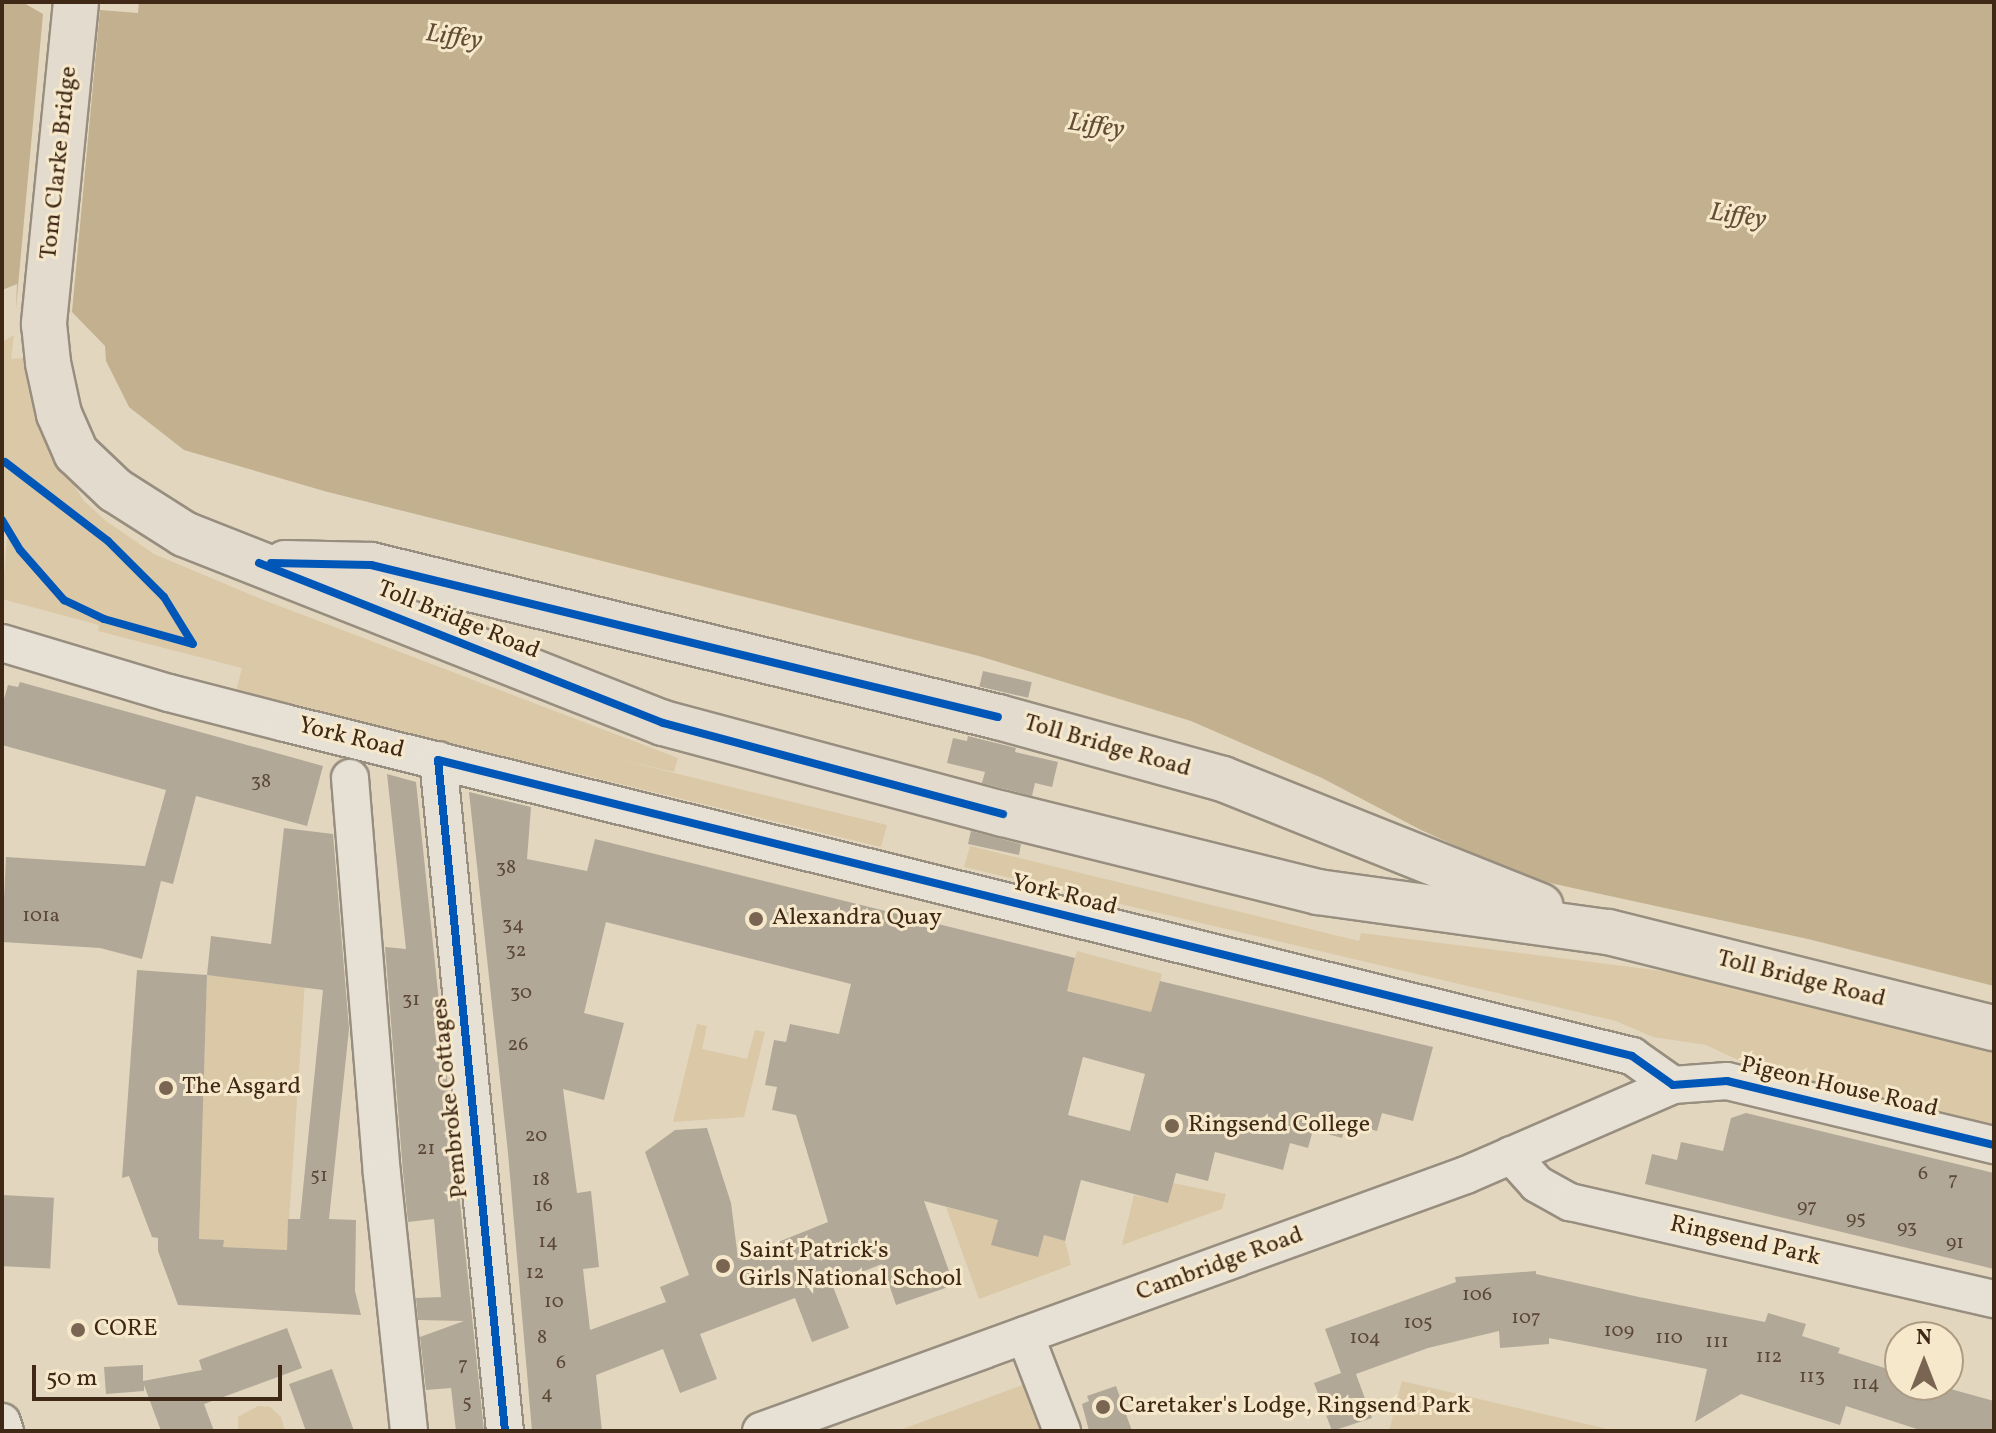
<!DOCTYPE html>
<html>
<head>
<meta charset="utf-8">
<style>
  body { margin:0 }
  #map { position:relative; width:1996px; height:1433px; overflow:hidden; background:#e2d6be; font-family:Vollkorn,serif }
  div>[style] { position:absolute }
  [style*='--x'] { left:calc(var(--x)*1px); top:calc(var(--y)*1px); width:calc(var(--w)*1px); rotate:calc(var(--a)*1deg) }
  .green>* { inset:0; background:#dac8a7; transform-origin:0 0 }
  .water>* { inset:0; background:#c2b08f }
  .pier>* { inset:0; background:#e2d6be }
  .building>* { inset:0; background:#b2a898; transform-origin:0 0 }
  .roads { filter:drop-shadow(2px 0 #988e7f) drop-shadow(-2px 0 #988e7f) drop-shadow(0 2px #988e7f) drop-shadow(0 -2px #988e7f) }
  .minor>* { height:36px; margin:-18px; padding:0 18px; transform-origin:18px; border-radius:18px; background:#e7e1d5 }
  .major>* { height:44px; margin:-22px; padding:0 22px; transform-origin:22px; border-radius:22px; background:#e3dcce }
  .cycleway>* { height:8px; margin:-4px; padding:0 4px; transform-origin:4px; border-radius:4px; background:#0057b8 }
  .dots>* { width:22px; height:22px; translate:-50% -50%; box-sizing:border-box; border:4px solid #f6e8cb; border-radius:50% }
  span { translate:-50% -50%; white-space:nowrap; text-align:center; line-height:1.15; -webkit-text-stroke:6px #f6e8cb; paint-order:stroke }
  .number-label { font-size:20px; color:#5c4836 }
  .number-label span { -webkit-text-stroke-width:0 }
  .street-label { font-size:24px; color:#402816 }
  .poi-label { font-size:24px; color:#402816 }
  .left { translate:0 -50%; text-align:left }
  .water-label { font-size:26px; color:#634c34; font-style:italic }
  .frame { position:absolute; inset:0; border:4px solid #402816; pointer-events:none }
  .north { position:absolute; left:1884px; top:1321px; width:80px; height:80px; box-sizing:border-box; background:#f6e8cb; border:2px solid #ad9b83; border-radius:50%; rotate:0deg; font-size:22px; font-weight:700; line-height:32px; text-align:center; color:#402816 }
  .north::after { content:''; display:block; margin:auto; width:28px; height:36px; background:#796551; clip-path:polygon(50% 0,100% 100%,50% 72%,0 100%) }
  .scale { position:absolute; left:32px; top:1365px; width:250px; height:36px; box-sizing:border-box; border:4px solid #402816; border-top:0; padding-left:10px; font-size:24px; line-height:28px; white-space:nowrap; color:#402816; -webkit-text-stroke:6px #f6e8cb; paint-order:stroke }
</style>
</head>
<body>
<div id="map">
  <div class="green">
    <i style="clip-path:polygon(14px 335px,11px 359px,24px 358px,40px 432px,84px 501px,106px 521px,154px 554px,261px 599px,678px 758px,674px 772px,613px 758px,887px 825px,881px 847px,236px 691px,242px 668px,98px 631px,99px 625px,2px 599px,8px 528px,2px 526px,2px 342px)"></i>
    <i style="clip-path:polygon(970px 846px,1359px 941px,1361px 933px,1733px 980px,1994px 1041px,1994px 1125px,1755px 1068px,1706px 1045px,1653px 1037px,1616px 1021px,964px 867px)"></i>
    <i style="left:1077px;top:951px;width:88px;height:41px;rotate:15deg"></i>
    <i style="clip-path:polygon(207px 975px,305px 982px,287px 1250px,223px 1247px,223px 1240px,199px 1239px)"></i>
    <i style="clip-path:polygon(697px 1024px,707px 1026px,702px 1049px,747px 1059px,755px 1030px,765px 1032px,744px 1117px,673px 1122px)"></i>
    <i style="clip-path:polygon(1173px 1183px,1226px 1194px,1222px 1209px,1122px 1245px,1134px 1195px,1168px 1203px)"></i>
    <i style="clip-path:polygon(946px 1207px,998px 1220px,992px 1245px,1037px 1257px,1044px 1235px,1065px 1241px,1071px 1265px,979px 1299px)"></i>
    <i style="clip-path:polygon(1402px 1381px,1616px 1431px,1389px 1431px)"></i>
    <i style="clip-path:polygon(1028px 1383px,1047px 1431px,897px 1431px)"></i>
    <i style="clip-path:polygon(258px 1406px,270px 1407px,281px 1417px,285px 1431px,238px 1431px,238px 1417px)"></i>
  </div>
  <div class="water">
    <i style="clip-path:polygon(2px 2px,1994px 2px,1994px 986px,1808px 939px,1527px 878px,1421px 830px,1322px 778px,1191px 721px,979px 656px,324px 491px,184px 450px,129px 407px,106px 361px,105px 346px,72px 312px,16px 308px,17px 284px,2px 290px)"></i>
  </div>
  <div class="pier">
    <i style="clip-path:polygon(22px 2px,139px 2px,138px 13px,100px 10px,72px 312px,16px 308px,43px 14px)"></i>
  </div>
  <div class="building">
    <i style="left:983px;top:671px;width:50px;height:16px;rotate:13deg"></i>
    <i style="clip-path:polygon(20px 682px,323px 766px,307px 826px,196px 796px,173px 884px,161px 881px,142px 959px,100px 948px,2px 942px,6px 857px,145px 866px,166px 790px,2px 745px,2px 706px,8px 685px,18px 687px)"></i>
    <i style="clip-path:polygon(968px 736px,1016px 748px,1015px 752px,1058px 762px,1052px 787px,1035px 783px,1032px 796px,982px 783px,985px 772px,947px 763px,953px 738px,967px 741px)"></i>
    <i style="clip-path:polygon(387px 774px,416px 782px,484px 1431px,456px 1431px,451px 1388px,426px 1390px,420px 1337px,464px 1321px,418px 1320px,416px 1298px,441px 1297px,434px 1219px,408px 1222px,403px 1172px,385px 947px,406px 949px)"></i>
    <i style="clip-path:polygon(evenodd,469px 792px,531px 807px,527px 859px,587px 871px,595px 839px,1075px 958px,1067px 991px,1151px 1012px,1160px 981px,1433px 1047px,1413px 1121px,1382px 1113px,1377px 1131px,1346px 1123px,1342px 1138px,1313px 1130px,1308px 1148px,1290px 1143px,1283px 1170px,1215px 1152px,1208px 1181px,1176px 1173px,1168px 1203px,1081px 1180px,1065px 1241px,1044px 1235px,1038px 1257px,991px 1245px,998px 1220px,924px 1201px,954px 1285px,896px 1305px,882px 1264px,832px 1284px,849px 1328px,812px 1342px,795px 1298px,700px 1334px,717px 1379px,680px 1393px,663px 1349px,596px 1375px,602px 1431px,532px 1431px,508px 1153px,469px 792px,606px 922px,851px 984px,839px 1034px,790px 1024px,786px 1042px,774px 1040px,765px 1085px,777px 1087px,772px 1110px,796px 1115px,828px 1222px,738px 1258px,731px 1203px,707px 1128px,675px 1130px,645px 1152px,689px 1275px,660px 1287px,666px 1302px,590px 1330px,583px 1269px,599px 1267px,591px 1191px,577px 1193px,563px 1089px,604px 1100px,624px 1023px,584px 1013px,606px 922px,469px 792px,1083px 1057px,1145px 1074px,1130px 1131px,1068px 1115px,1083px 1057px)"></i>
    <i style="clip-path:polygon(evenodd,284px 828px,333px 834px,349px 1029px,329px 1219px,356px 1220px,355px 1291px,361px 1315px,178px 1305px,158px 1251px,158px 1238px,152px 1237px,129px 1176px,122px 1178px,137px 970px,207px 975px,211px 936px,271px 944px,284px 828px,207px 975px,323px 990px,300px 1219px,288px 1219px,287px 1250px,223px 1247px,224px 1240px,199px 1239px,207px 975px)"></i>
    <i style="clip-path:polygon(971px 831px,1021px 844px,1019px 855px,968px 844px)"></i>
    <i style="clip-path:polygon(1746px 1113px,1994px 1173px,1994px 1269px,1645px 1184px,1652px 1154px,1677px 1160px,1681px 1142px,1723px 1151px,1731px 1118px)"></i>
    <i style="left:2px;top:1195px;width:52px;height:71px;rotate:3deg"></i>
    <i style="clip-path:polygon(1536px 1271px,1536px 1274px,1639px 1297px,1765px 1322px,1768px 1313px,1806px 1324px,1802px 1336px,1840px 1348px,1838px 1353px,1900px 1373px,1900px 1385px,1936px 1385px,1994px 1401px,1994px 1431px,1923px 1431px,1846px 1406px,1840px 1425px,1741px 1394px,1695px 1422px,1707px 1369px,1549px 1338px,1549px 1344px,1500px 1348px,1499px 1331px,1428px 1348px,1356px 1374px,1372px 1418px,1332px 1431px,1314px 1383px,1341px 1373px,1325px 1329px,1456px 1282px,1455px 1277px)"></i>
    <i style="clip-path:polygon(287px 1328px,302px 1368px,204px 1404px,214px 1431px,161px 1431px,144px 1385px,144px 1391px,106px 1394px,104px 1367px,143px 1365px,143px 1381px,202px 1370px,199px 1360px)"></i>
    <i style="clip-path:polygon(332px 1369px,354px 1431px,306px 1431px,289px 1384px)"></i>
    <i style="clip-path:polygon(1116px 1386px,1132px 1431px,1089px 1431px,1082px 1404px,1089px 1401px,1087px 1396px)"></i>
  </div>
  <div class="roads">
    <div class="minor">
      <i style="--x:2;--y:643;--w:174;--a:16.7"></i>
      <i style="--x:169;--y:693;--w:120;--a:14.5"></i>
      <i style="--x:285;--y:723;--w:1388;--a:13.89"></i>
      <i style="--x:1632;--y:1056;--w:50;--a:35.3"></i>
      <i style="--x:438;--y:760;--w:674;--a:84.3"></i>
      <i style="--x:350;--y:778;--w:397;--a:85.4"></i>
      <i style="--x:382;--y:1174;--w:258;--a:84"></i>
      <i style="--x:1511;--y:1155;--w:39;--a:48"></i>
      <i style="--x:1537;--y:1184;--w:38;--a:29"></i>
      <i style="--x:1570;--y:1202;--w:435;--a:12.9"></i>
      <i style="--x:1025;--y:1335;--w:103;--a:68.9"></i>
      <i style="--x:2;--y:1422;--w:9;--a:72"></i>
      <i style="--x:761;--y:1431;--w:750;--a:-19.96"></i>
      <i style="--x:1466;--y:1175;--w:226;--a:-23.5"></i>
      <i style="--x:1673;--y:1085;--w:54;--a:-4.2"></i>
      <i style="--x:1727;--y:1081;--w:275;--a:13.5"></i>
    </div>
    <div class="major">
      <i style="--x:76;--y:2;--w:324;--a:95.7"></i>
      <i style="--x:44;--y:324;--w:39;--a:84"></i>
      <i style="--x:48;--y:363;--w:52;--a:77.8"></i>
      <i style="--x:59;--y:414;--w:43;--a:66.4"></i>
      <i style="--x:76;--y:453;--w:54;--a:43.5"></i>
      <i style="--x:115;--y:490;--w:82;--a:32.5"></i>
      <i style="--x:184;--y:534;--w:515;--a:21.53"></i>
      <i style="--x:663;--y:723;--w:352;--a:15"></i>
      <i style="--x:1003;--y:814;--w:325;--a:13.9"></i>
      <i style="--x:1318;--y:892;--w:293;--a:7.9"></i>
      <i style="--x:1608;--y:932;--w:398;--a:14"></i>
      <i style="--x:285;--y:563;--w:86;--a:1.3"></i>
      <i style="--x:371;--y:565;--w:645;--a:13.63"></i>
      <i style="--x:998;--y:717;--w:233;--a:15.4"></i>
      <i style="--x:1223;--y:779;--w:342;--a:21.8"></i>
    </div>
  </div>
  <div class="cycleway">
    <i style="--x:5;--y:462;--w:130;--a:37.5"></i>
    <i style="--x:108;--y:541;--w:79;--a:45"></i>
    <i style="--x:164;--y:597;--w:55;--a:58.3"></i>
    <i style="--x:2;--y:520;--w:35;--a:59"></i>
    <i style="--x:20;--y:550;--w:67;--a:48.7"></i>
    <i style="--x:64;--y:600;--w:44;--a:25.4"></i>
    <i style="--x:104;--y:619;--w:92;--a:15.7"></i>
    <i style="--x:259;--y:563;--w:435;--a:21.6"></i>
    <i style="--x:663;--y:723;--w:352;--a:15"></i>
    <i style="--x:271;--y:563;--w:100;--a:1.1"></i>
    <i style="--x:371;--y:565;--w:645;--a:13.63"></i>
    <i style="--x:505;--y:1431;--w:674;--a:-95.7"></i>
    <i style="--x:438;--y:760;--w:1230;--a:13.92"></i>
    <i style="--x:1632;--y:1056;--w:50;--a:35.3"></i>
    <i style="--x:1673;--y:1085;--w:54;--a:-4.2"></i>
    <i style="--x:1727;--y:1081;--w:275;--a:13.5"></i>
  </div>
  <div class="dots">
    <i style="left:756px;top:919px;background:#796551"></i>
    <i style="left:166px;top:1088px;background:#796551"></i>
    <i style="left:1172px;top:1126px;background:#796551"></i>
    <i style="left:723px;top:1266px;background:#796551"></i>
    <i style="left:78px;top:1330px;background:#796551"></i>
    <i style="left:1103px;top:1407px;background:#796551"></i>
  </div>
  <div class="number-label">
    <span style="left:261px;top:782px">38</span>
    <span style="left:506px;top:868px">38</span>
    <span style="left:41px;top:916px">101a</span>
    <span style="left:513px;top:925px">34</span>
    <span style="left:516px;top:951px">32</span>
    <span style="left:521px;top:993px">30</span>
    <span style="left:411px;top:1000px">31</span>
    <span style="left:518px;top:1045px">26</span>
    <span style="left:536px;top:1136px">20</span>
    <span style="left:426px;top:1149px">21</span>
    <span style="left:1923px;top:1174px">6</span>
    <span style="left:319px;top:1176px">51</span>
    <span style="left:541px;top:1180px">18</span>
    <span style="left:1953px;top:1180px">7</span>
    <span style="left:544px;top:1206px">16</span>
    <span style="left:1807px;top:1207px">97</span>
    <span style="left:1856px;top:1219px">95</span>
    <span style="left:1907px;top:1228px">93</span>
    <span style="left:548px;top:1242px">14</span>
    <span style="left:1955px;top:1243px">91</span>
    <span style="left:535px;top:1273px">12</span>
    <span style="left:1477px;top:1295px">106</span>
    <span style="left:554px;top:1302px">10</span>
    <span style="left:1526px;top:1318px">107</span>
    <span style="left:1418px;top:1323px">105</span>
    <span style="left:1619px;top:1331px">109</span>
    <span style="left:542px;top:1338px">8</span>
    <span style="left:1365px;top:1338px">104</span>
    <span style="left:1669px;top:1338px">110</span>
    <span style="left:1717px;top:1342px">111</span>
    <span style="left:1769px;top:1357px">112</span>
    <span style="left:561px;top:1363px">6</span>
    <span style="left:463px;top:1365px">7</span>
    <span style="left:1812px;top:1377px">113</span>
    <span style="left:1866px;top:1384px">114</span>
    <span style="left:547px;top:1394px">4</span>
    <span style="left:467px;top:1403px">5</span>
  </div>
  <div class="street-label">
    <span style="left:60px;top:163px;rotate:-84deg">Tom Clarke Bridge</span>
    <span style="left:458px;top:621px;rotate:22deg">Toll Bridge Road</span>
    <span style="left:351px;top:739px;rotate:14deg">York Road</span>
    <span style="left:1107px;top:747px;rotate:16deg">Toll Bridge Road</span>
    <span style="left:1064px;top:896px;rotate:14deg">York Road</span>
    <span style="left:1801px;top:980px;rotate:14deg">Toll Bridge Road</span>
    <span style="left:1839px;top:1088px;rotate:13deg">Pigeon House Road</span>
    <span style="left:451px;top:1098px;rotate:-96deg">Pembroke Cottages</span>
    <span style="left:1745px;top:1242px;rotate:13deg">Ringsend Park</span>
    <span style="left:1220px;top:1265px;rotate:-20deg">Cambridge Road</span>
  </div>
  <div class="poi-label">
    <span class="left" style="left:772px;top:919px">Alexandra Quay</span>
    <span class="left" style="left:182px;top:1088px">The Asgard</span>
    <span class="left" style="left:1188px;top:1126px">Ringsend College</span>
    <span class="left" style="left:739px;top:1266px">Saint Patrick's<br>Girls National School</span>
    <span class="left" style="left:94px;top:1330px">CORE</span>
    <span class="left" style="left:1119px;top:1407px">Caretaker's Lodge, Ringsend Park</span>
  </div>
  <div class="water-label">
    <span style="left:454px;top:38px;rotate:8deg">Liffey</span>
    <span style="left:1096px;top:127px;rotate:8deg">Liffey</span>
    <span style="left:1738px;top:217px;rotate:8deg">Liffey</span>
  </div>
  <div class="frame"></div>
  <div class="north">N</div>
  <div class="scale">50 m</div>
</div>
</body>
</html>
